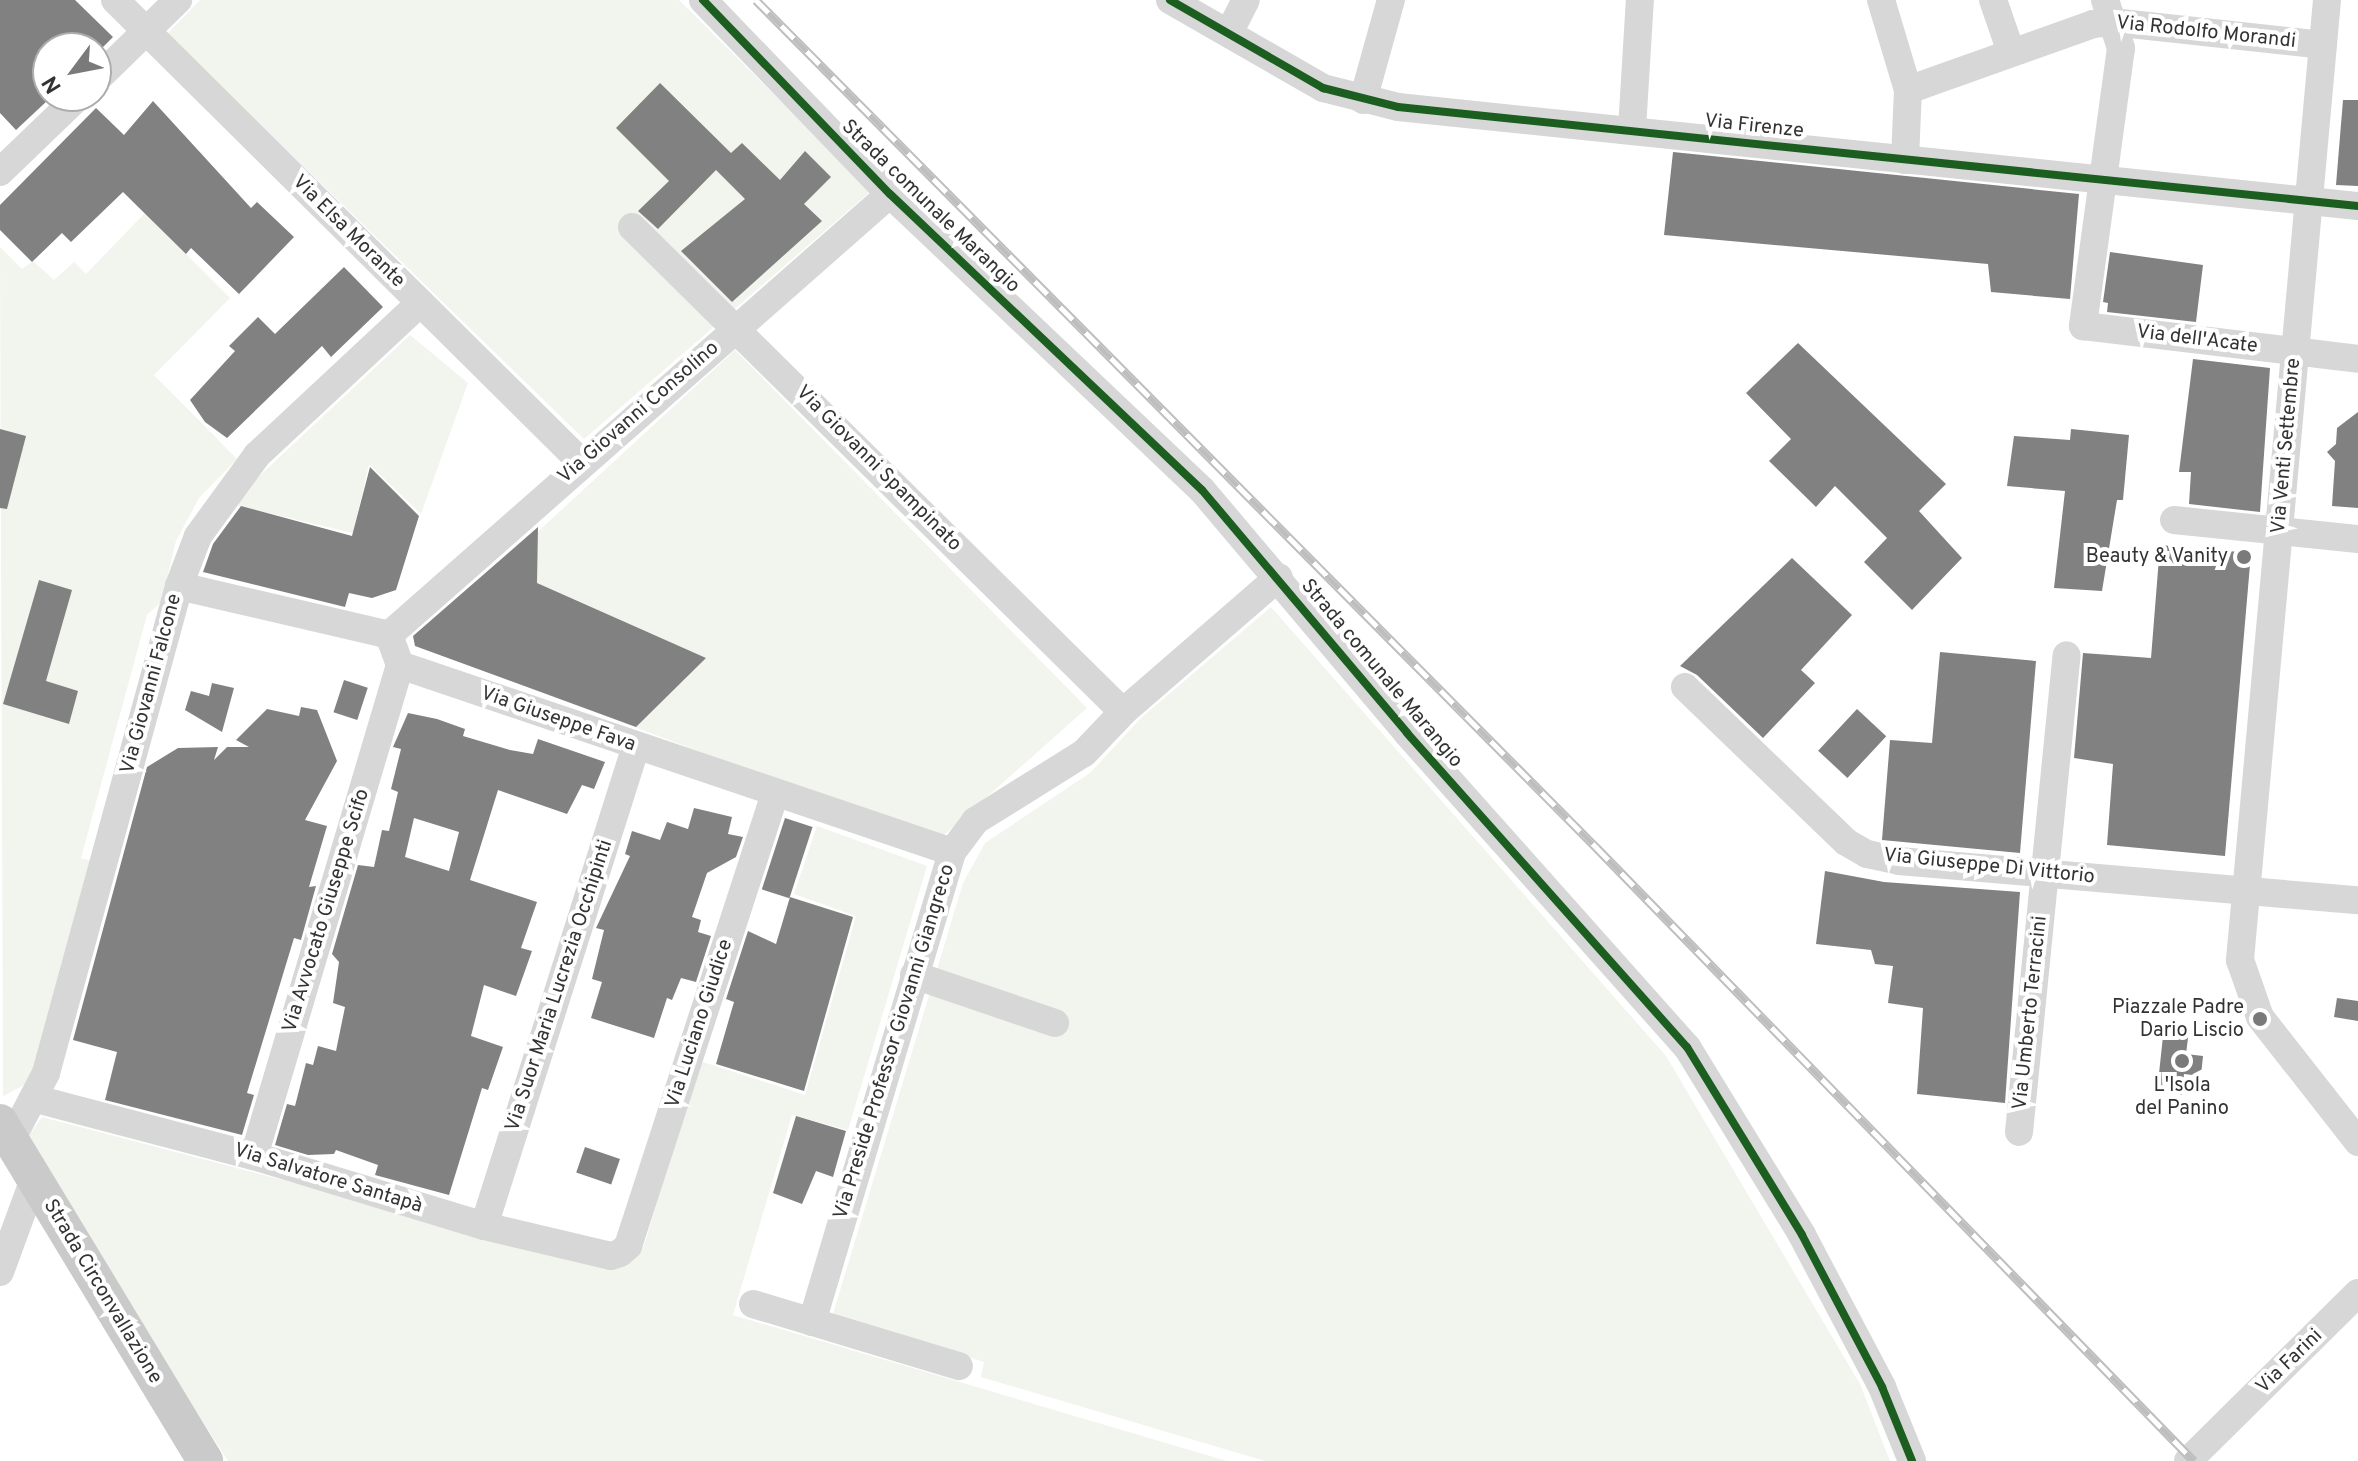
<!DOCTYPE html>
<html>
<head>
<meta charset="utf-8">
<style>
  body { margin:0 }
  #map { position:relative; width:2358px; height:1461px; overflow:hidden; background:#fff; font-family:Overpass,sans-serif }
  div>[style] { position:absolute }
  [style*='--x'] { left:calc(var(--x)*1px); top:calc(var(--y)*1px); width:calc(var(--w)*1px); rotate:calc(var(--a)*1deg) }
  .green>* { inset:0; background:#f1f5ed }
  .building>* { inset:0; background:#818181; transform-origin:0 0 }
  .minor>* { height:28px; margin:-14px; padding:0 14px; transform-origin:14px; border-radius:14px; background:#d7d7d7 }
  .major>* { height:36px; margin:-18px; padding:0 18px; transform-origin:18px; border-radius:18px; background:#cacaca }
  .rail>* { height:9px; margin-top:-4.5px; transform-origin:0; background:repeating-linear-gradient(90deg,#fff 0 18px,#bebebe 0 36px); box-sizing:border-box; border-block:2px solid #bebebe }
  .cycleway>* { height:8px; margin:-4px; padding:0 4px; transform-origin:4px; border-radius:4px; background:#1b5e20 }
  .dots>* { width:22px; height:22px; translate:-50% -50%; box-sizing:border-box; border:4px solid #fff; border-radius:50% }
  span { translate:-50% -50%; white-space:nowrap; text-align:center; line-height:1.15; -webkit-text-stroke:8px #fff; paint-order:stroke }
  .street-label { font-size:20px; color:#333 }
  .poi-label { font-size:20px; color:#333 }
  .right { translate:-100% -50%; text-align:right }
  .north { position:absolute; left:32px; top:32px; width:80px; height:80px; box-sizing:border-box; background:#fff; border:2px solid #adadad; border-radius:50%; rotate:238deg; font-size:22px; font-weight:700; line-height:32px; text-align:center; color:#333 }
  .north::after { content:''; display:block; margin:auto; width:28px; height:36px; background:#7a7a7a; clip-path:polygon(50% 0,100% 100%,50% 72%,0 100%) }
</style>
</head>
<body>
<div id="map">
  <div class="green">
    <i style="clip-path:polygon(200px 0,679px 0,871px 191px,584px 439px,167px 34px)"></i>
    <i style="clip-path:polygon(145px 213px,230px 298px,154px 375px,237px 459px,199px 498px,176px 541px,161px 602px,147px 615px,81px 858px,94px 862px,30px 1082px,3px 1096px,0 247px,22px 269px,33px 261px,54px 280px,74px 262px,86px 274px)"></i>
    <i style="clip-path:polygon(410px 335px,468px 383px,421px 514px,369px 464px,353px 533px,238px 506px,238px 496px)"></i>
    <i style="clip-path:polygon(735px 350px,1087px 708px,944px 835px,893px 825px,416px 644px)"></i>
    <i style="clip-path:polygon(1271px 607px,1666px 1056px,1860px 1384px,1890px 1461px,1265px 1461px,981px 1377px,984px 1362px,833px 1314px,963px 883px,985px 843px,1090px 773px,1141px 718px)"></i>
    <i style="clip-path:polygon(817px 826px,927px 866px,848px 1130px,792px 1115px,733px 1315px,1227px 1461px,228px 1461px,24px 1143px,42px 1117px,603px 1264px,625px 1262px,641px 1252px,646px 1239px,700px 1061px,805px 1095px,856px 916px,794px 894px)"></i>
  </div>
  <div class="building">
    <i style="clip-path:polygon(0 0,75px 0,113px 37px,102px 48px,48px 48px,48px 100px,16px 130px,0 113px)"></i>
    <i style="clip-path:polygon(660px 83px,731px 153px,742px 143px,780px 180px,805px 151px,831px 177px,804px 204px,822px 221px,732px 302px,681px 251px,745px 199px,716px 170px,658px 229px,638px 211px,669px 181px,616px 128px)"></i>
    <i style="clip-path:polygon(2343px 100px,2358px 100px,2358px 186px,2336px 185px)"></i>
    <i style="clip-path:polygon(153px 101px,251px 208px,257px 202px,294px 237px,239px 294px,191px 248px,186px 254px,123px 192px,71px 242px,62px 233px,32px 262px,0 230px,0 205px,96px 108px,124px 135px)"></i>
    <i style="clip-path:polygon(1673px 152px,2079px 194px,2070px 299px,1991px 292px,1988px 264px,1664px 235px)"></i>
    <i style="clip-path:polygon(2110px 252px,2203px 265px,2196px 322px,2107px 312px,2108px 303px,2103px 302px)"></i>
    <i style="clip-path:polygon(344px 267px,383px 307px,331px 357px,322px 346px,227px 438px,205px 422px,190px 400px,235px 351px,229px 346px,258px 317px,275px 334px)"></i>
    <i style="clip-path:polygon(1798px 343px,1946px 484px,1919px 511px,1962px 558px,1912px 610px,1864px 562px,1887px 538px,1835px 486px,1816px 507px,1769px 461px,1791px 439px,1746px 393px)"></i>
    <i style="clip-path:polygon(2193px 359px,2270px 368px,2260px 512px,2189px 504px,2191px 472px,2179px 472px)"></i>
    <i style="clip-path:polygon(2358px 412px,2358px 508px,2332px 506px,2335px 461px,2327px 452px,2336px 444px,2337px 428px)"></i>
    <i style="clip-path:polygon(0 429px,26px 436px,7px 509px,0 508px)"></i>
    <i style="clip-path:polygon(2071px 429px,2129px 435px,2123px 500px,2117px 500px,2102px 591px,2054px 588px,2065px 491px,2007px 486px,2014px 436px,2070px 440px)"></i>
    <i style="clip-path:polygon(370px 467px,419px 516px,396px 590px,372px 598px,349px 593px,345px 607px,203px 572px,213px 544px,241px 506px,352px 536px)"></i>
    <i style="clip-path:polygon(538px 527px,537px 583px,706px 658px,636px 727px,415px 646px,413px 636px)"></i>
    <i style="clip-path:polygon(2160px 545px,2251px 553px,2225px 856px,2107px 845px,2113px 764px,2074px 758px,2083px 653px,2151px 658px)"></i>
    <i style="clip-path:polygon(1792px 558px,1852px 615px,1801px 670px,1815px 683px,1763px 738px,1697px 675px,1680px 666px)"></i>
    <i style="clip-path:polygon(39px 580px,72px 590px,46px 681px,78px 691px,69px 724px,3px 704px)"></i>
    <i style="clip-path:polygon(1940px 652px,2036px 661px,2020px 853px,1882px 840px,1890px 740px,1932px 743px)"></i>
    <i style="left:344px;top:680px;width:25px;height:34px;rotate:18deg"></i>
    <i style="clip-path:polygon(212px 683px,234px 688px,222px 732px,185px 710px,191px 691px,209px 696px)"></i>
    <i style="clip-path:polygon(301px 707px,317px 710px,337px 761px,305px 820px,327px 826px,309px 887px,316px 886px,301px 940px,294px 938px,247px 1093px,254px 1095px,242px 1135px,105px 1100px,117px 1052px,73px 1040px,147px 767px,178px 748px,218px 747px,214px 760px,227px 747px,249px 747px,236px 740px,267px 709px,299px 716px)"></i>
    <i style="left:1857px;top:709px;width:40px;height:57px;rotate:43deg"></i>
    <i style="clip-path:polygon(evenodd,408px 713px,437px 719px,465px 729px,463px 736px,510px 750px,533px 754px,538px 739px,605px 762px,594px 789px,582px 785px,567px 814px,498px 790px,470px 880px,537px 902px,521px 948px,532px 951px,516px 996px,484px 985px,471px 1036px,503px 1047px,488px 1090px,482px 1088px,449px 1195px,375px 1175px,378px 1165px,336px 1150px,334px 1154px,308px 1155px,275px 1145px,287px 1104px,295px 1106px,306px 1063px,313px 1065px,318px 1046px,336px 1051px,345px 1007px,333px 1003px,339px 962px,332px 954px,358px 865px,374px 867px,382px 830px,389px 831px,398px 792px,391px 789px,401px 749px,393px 747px,408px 713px,414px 818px,459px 832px,449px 871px,405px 857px,414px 818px)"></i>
    <i style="clip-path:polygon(694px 808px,732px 817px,728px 834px,743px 837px,736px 857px,707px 873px,692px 917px,701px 920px,698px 932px,711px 936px,696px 982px,681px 978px,672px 1000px,667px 998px,654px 1038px,591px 1018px,602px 982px,592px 979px,604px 930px,596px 928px,630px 856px,625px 854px,632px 831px,660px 840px,667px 822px,688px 829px)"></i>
    <i style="left:785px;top:818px;width:29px;height:75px;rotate:18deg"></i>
    <i style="clip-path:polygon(1825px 871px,1884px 882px,2020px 892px,2005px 1103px,1917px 1094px,1923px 1008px,1888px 1003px,1893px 966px,1875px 964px,1871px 950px,1816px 944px)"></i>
    <i style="clip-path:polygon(790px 897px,853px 917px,804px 1091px,716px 1064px,734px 1002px,726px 999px,748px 931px,776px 944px)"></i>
    <i style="clip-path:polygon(2337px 998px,2358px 1001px,2358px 1021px,2334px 1017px)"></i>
    <i style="clip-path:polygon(2164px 1027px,2189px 1030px,2186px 1054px,2203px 1056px,2201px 1076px,2184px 1074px,2182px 1095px,2157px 1092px)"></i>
    <i style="clip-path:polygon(796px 1116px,846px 1131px,833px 1177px,816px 1171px,802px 1204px,773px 1193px)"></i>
    <i style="left:585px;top:1147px;width:37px;height:27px;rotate:19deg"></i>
  </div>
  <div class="minor">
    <i style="--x:115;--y:0;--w:658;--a:44.75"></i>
    <i style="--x:703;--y:0;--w:269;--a:46.1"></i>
    <i style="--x:890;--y:194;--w:430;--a:43.5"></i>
    <i style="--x:1202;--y:490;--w:318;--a:49.8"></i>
    <i style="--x:1407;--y:733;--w:421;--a:48.3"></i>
    <i style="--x:1687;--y:1047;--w:220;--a:58.5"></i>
    <i style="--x:1802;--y:1235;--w:172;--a:62.2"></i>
    <i style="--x:1882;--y:1387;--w:80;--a:67.9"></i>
    <i style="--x:1170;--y:0;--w:177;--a:29.9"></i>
    <i style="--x:1323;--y:88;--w:77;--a:14.2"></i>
    <i style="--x:1398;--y:107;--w:965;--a:5.89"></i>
    <i style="--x:1881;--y:0;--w:94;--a:73.3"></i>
    <i style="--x:1908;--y:90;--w:70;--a:92.5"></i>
    <i style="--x:1993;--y:0;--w:55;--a:70.9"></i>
    <i style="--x:2105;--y:0;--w:51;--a:71.6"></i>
    <i style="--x:2121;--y:48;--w:281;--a:97.8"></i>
    <i style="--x:2083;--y:326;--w:277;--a:6.8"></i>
    <i style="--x:2327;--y:0;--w:964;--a:95.18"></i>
    <i style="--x:2240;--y:960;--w:60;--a:70.7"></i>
    <i style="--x:2260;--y:1017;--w:159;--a:51.9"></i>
    <i style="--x:1229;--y:33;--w:37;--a:-63"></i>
    <i style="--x:96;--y:80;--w:115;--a:-44.3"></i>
    <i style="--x:1908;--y:90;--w:196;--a:-19.6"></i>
    <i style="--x:2093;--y:24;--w:19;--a:-6"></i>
    <i style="--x:2112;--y:22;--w:212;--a:6.2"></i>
    <i style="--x:1363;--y:100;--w:104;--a:-74.4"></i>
    <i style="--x:1632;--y:129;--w:129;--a:-86.5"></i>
    <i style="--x:0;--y:172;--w:110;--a:-43.9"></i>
    <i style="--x:632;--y:227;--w:690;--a:44.65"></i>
    <i style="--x:2174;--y:520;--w:185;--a:5.9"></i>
    <i style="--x:179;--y:586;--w:216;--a:13.1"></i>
    <i style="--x:389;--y:635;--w:32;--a:70"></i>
    <i style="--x:400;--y:665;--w:583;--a:18.71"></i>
    <i style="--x:389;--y:635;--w:667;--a:-41.36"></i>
    <i style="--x:1685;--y:687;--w:223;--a:43.9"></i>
    <i style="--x:1846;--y:842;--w:24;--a:30"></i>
    <i style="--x:1867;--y:854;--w:33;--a:12"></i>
    <i style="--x:1899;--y:861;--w:461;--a:4.9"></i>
    <i style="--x:914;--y:975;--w:149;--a:18.8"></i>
    <i style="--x:36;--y:1099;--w:225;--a:14.7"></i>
    <i style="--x:254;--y:1156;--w:240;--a:16.9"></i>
    <i style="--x:484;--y:1226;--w:130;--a:13.3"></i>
    <i style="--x:611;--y:1256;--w:9;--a:-18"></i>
    <i style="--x:620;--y:1253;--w:11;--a:-41"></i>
    <i style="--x:628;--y:1246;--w:476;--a:-72"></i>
    <i style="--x:2019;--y:1132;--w:479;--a:-84.3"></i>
    <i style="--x:11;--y:1140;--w:76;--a:-62.4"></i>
    <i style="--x:46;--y:1073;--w:505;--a:-74.72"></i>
    <i style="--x:179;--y:586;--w:53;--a:-69.2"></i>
    <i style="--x:198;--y:536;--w:100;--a:-53.9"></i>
    <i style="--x:257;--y:455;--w:223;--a:-43"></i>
    <i style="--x:254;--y:1156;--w:512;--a:-73.44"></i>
    <i style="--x:484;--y:1226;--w:503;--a:-72.43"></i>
    <i style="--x:0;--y:1272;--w:99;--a:-69.9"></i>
    <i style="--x:753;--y:1304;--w:215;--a:16.8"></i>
    <i style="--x:812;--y:1322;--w:490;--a:-73.4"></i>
    <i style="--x:952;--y:852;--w:39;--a:-53"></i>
    <i style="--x:975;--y:821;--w:128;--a:-32"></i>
    <i style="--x:1084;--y:753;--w:57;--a:-46.4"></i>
    <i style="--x:1123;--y:712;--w:206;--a:-40.9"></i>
    <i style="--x:2188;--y:1461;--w:239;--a:-44.7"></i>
  </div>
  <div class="major">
    <i style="--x:0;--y:1122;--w:396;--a:58.8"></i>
  </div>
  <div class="rail">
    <i style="--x:756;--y:0;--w:1193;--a:45.24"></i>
    <i style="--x:1596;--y:847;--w:857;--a:45.76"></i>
  </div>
  <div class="cycleway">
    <i style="--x:703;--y:0;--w:269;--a:46.1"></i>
    <i style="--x:890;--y:194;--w:430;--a:43.5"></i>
    <i style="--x:1202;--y:490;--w:318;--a:49.8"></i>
    <i style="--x:1407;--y:733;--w:421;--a:48.3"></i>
    <i style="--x:1687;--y:1047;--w:220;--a:58.5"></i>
    <i style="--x:1802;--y:1235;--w:172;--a:62.2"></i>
    <i style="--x:1882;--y:1387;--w:80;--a:67.9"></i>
    <i style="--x:1170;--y:0;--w:177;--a:29.9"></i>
    <i style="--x:1323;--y:88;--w:77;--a:14.2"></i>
    <i style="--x:1398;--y:107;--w:965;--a:5.89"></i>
  </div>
  <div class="dots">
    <i style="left:2244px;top:557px;background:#7a7a7a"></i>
    <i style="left:2260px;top:1019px;background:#7a7a7a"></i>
    <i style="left:2182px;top:1061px;background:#7a7a7a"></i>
  </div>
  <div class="street-label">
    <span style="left:2206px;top:33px;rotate:6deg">Via Rodolfo Morandi</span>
    <span style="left:1754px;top:127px;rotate:6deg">Via Firenze</span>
    <span style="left:930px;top:207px;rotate:44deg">Strada comunale Marangio</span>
    <span style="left:348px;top:232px;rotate:45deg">Via Elsa Morante</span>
    <span style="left:2197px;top:340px;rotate:7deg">Via dell'Acate</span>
    <span style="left:639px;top:413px;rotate:-41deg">Via Giovanni Consolino</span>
    <span style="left:2287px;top:446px;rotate:-85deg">Via Venti Settembre</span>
    <span style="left:878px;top:469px;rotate:45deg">Via Giovanni Spampinato</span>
    <span style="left:1381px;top:674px;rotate:50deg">Strada comunale Marangio</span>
    <span style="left:152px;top:684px;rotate:-75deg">Via Giovanni Falcone</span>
    <span style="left:558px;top:720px;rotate:19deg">Via Giuseppe Fava</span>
    <span style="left:1989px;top:867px;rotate:6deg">Via Giuseppe Di Vittorio</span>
    <span style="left:327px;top:911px;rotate:-73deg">Via Avvocato Giuseppe Scifo</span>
    <span style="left:560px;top:986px;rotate:-72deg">Via Suor Maria Lucrezia Occhipinti</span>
    <span style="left:2031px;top:1013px;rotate:-84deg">Via Umberto Terracini</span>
    <span style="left:700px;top:1024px;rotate:-72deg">Via Luciano Giudice</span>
    <span style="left:895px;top:1042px;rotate:-73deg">Via Preside Professor Giovanni Giangreco</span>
    <span style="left:328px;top:1179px;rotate:17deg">Via Salvatore Santapà</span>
    <span style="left:102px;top:1292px;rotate:59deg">Strada Circonvallazione</span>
    <span style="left:2290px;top:1362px;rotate:-44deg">Via Farini</span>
  </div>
  <div class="poi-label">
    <span class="right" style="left:2228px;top:557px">Beauty &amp; Vanity</span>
    <span class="right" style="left:2244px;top:1020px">Piazzale Padre<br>Dario Liscio</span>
    <span style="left:2182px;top:1098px">L'Isola<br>del Panino</span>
  </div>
  <div class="north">N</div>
</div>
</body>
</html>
